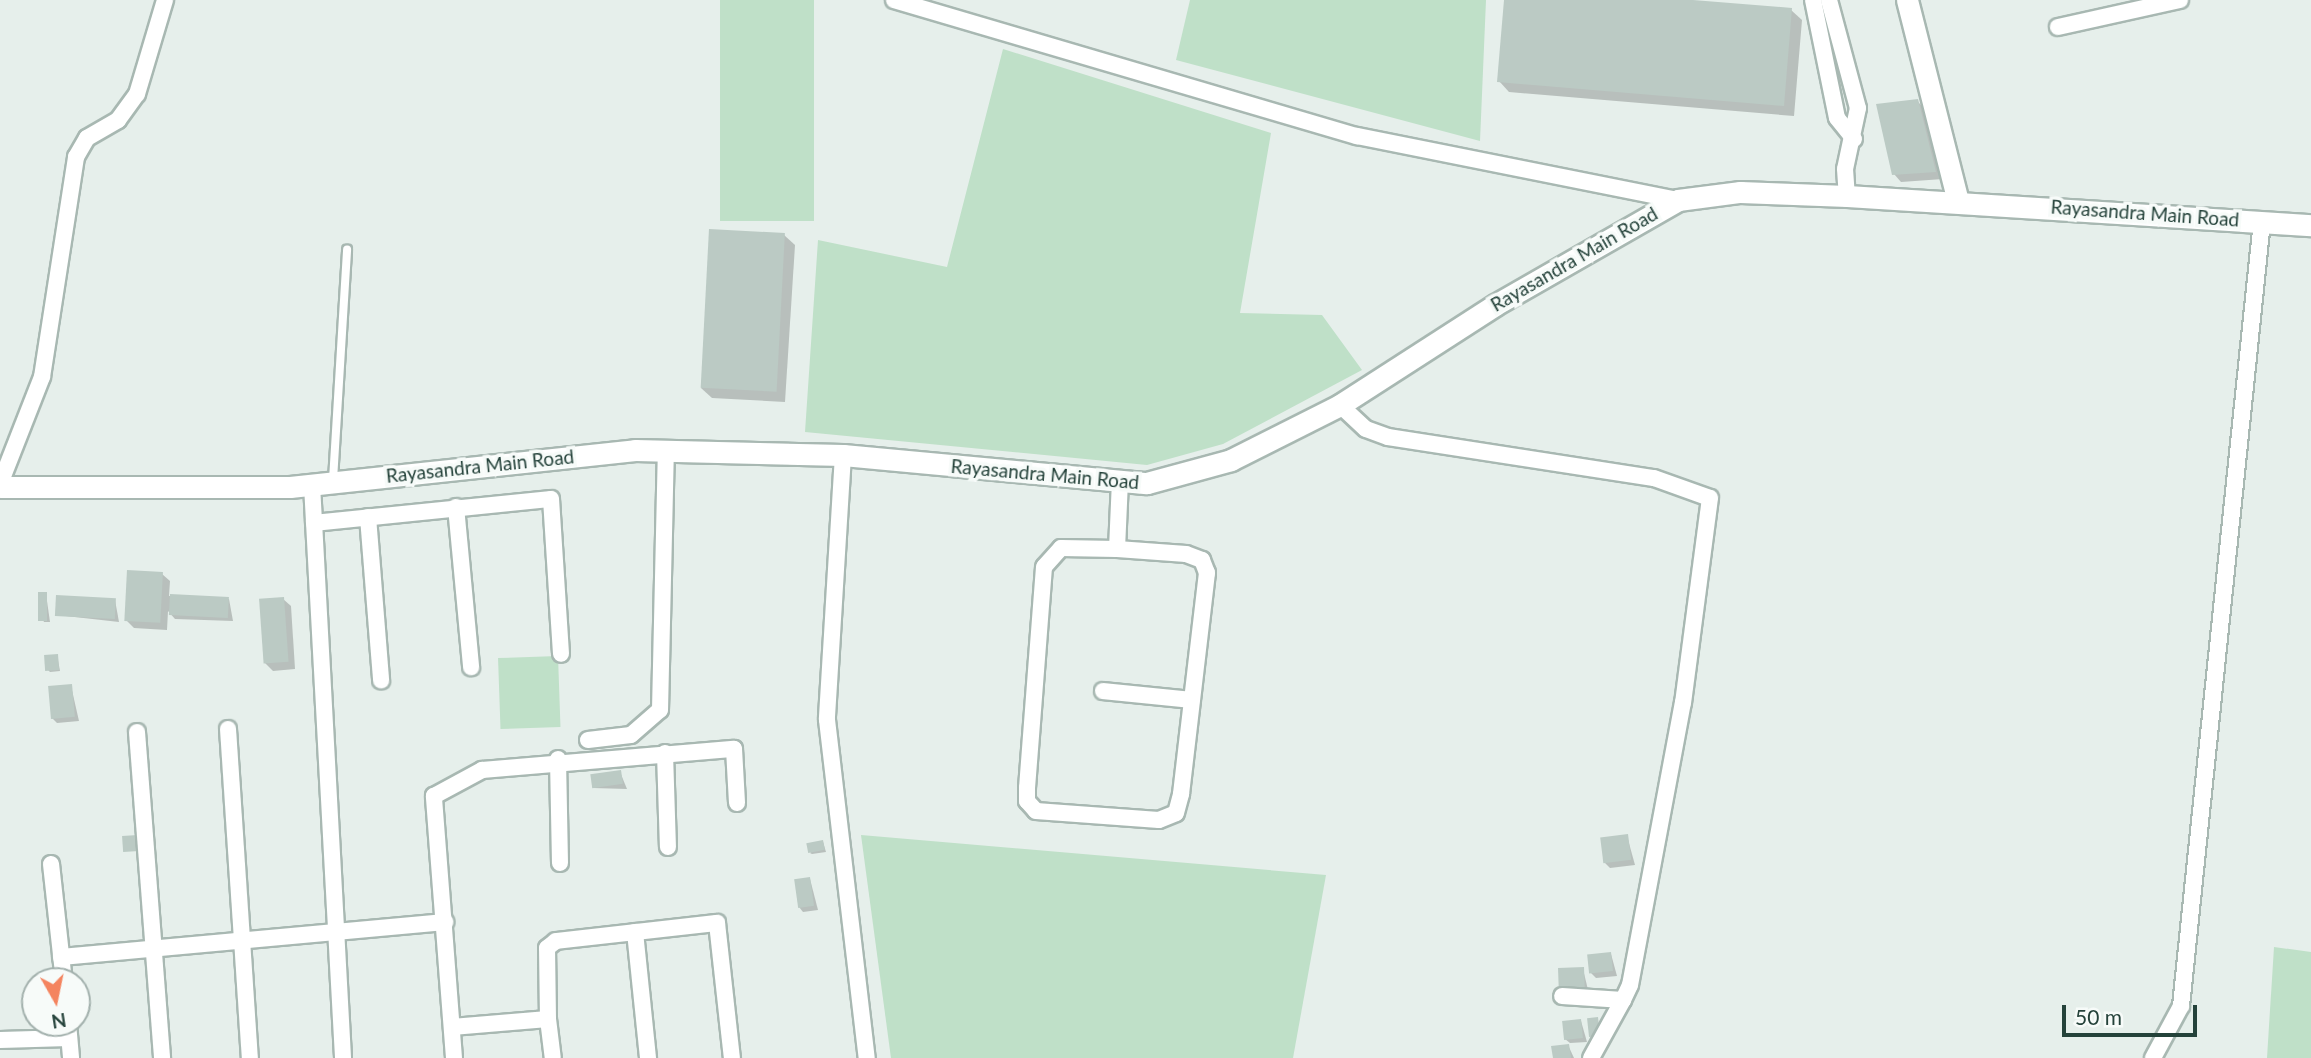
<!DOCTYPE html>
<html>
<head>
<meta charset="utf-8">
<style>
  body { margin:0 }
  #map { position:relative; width:2311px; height:1058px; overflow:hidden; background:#e6efeb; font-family:Lato,sans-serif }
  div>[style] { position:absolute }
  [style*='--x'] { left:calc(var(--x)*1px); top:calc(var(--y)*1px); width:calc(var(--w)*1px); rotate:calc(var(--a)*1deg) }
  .green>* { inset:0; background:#bfe0c8; transform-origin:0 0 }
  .shadow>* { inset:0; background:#0003 }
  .building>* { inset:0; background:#bbcac4; transform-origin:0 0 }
  .roads { filter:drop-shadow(2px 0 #a8b8b2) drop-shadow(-2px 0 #a8b8b2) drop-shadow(0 2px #a8b8b2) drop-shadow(0 -2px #a8b8b2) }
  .lane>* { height:8px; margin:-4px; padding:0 4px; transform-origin:4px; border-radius:4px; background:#fff }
  .street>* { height:16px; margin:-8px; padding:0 8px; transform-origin:8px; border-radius:8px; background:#fff }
  .secondary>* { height:21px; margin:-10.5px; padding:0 10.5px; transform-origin:10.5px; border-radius:10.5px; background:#fff }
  span { translate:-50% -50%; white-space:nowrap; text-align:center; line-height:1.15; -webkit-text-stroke:7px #f7fbf9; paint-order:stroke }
  .street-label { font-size:19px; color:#24423a }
  .north { position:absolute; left:21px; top:967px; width:70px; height:70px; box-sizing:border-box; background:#f7fbf9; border:2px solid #a3b1ad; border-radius:50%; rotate:171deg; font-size:19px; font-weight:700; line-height:28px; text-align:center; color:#24423a }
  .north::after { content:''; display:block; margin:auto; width:24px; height:32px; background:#f4845f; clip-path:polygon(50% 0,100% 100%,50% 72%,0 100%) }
  .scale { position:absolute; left:2062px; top:1005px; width:135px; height:32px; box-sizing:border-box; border:4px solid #24423a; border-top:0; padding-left:9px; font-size:21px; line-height:24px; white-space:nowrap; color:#24423a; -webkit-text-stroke:5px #f7fbf9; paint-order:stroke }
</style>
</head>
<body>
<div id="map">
  <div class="green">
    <i style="left:720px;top:0;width:94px;height:221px"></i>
    <i style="clip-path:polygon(1190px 0,1486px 0,1480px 141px,1176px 60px)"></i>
    <i style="clip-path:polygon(1003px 49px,1271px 133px,1240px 313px,1322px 315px,1362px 370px,1223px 444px,1147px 465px,805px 432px,818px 240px,947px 267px)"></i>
    <i style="left:558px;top:656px;width:71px;height:60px;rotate:88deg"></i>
    <i style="clip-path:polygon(861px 835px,1326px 875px,1293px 1058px,891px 1058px)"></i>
    <i style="clip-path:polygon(2274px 947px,2311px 952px,2311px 1058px,2267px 1058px)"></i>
  </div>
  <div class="shadow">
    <i style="clip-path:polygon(1506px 0,1672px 0,1791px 10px,1802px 20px,1794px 116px,1509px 92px,1499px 81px)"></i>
    <i style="clip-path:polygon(1917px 101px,1925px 109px,1943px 179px,1901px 182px,1894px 174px)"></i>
    <i style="clip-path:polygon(784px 235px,795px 245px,785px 402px,712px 398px,701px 388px)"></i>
    <i style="clip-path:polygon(162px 574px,170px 581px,169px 596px,229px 599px,233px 621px,175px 619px,168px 611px,167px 630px,134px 628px,126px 620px)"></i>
    <i style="clip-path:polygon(46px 594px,50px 622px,44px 622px,43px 620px)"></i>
    <i style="clip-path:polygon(283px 599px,291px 606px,295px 669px,273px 671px,265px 663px)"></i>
    <i style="clip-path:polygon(115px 600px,119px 622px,57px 615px)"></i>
    <i style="clip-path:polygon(57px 655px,60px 671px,50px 672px,48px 670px)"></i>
    <i style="clip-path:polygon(71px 686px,79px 721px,57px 723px,52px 718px)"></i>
    <i style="clip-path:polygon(620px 772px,627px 789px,593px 788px)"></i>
    <i style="clip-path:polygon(1627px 836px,1635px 865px,1610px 868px,1605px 863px)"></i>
    <i style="clip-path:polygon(823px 842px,826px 852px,812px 854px,810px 853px)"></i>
    <i style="clip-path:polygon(810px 879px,818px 910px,803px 912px,799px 907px)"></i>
    <i style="clip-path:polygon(1611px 954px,1617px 976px,1596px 978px,1591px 973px)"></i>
    <i style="clip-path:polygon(1583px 969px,1589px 994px,1566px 995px)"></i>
    <i style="clip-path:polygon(1581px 1021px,1587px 1042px,1570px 1043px,1565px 1039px)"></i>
    <i style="clip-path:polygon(1568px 1045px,1574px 1058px,1555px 1058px)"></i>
  </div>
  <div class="building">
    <i style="clip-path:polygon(1504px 0,1693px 0,1792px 8px,1784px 106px,1497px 82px)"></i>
    <i style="clip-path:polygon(1918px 99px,1936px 172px,1892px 175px,1876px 104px)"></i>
    <i style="left:709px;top:229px;width:76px;height:159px;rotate:3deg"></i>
    <i style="left:127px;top:570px;width:36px;height:51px;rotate:3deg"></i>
    <i style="left:38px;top:592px;width:9px;height:29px"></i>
    <i style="left:170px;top:594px;width:59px;height:21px;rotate:3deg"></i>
    <i style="left:56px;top:595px;width:60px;height:21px;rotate:3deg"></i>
    <i style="left:284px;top:597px;width:65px;height:25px;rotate:86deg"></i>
    <i style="left:58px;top:654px;width:16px;height:14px;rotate:86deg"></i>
    <i style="left:72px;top:684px;width:33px;height:24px;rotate:85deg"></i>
    <i style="left:621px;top:770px;width:14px;height:31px;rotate:82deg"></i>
    <i style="left:1628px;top:834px;width:26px;height:28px;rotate:83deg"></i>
    <i style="left:138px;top:835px;width:16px;height:16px;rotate:86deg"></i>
    <i style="left:823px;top:840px;width:10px;height:17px;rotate:79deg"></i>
    <i style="left:810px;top:877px;width:29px;height:16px;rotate:82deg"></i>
    <i style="left:1611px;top:952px;width:19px;height:24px;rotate:84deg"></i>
    <i style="left:1584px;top:967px;width:23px;height:26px;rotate:88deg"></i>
    <i style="left:1598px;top:1017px;width:19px;height:11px;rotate:84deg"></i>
    <i style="left:1581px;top:1019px;width:19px;height:19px;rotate:84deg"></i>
    <i style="clip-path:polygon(1569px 1044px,1571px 1058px,1553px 1058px,1551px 1046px)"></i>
  </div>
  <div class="roads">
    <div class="lane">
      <i style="--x:333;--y:480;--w:231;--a:-86.5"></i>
    </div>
    <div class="street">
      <i style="--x:894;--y:0;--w:483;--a:16.4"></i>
      <i style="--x:1357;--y:136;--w:327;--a:11.3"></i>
      <i style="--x:1813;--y:0;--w:120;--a:78.5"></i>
      <i style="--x:1837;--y:118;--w:27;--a:51"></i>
      <i style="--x:1829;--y:0;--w:112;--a:75"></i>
      <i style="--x:1858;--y:108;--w:62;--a:102"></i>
      <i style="--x:1845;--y:169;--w:27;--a:86"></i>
      <i style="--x:2058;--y:27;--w:125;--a:-12.5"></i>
      <i style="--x:1340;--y:405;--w:35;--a:43"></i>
      <i style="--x:1366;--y:429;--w:23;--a:20"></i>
      <i style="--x:1388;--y:437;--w:269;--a:8.8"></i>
      <i style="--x:1654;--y:478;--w:59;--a:19.7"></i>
      <i style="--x:1710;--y:498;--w:206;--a:97.5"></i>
      <i style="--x:1683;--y:702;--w:288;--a:100.6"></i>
      <i style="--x:1630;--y:985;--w:17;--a:115"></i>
      <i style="--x:1623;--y:1000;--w:61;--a:-176.2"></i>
      <i style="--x:843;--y:455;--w:265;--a:93.5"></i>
      <i style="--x:827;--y:720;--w:340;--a:83.3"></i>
      <i style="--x:0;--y:484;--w:115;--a:-68.6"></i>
      <i style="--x:42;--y:377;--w:223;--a:-81.2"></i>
      <i style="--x:76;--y:157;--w:22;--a:-60"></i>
      <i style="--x:87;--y:138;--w:36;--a:-30"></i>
      <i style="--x:118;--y:120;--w:32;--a:-54"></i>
      <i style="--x:137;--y:94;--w:98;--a:-73.4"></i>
      <i style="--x:312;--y:485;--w:574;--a:86.9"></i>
      <i style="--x:456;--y:507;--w:161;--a:84.6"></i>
      <i style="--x:368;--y:517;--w:164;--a:85.4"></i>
      <i style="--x:314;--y:523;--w:238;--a:-5.8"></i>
      <i style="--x:551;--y:499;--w:155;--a:86.3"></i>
      <i style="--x:1117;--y:549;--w:56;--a:-179"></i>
      <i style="--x:1061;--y:548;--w:25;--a:132"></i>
      <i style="--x:1044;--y:567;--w:222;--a:94.4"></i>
      <i style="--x:1027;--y:788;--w:13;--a:90"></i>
      <i style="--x:1027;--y:801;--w:13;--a:48"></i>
      <i style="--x:1036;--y:811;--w:123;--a:4.2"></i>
      <i style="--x:1159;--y:820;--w:18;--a:-22"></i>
      <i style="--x:1176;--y:813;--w:20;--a:-75"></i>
      <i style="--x:1181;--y:794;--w:223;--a:-83.3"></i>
      <i style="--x:1207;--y:573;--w:14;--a:-111"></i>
      <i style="--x:1202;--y:560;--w:17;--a:-159"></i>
      <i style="--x:1186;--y:554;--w:69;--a:-175.9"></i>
      <i style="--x:1117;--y:549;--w:69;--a:-87.5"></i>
      <i style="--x:1103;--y:691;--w:89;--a:5.8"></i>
      <i style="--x:228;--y:729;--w:330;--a:86.2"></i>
      <i style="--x:137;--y:732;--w:327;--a:85.6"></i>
      <i style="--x:588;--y:740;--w:43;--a:-6.6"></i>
      <i style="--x:631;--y:735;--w:38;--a:-41"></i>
      <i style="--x:660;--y:710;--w:259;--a:-88.7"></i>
      <i style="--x:665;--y:753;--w:94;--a:88.2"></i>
      <i style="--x:558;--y:759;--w:104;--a:88.9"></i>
      <i style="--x:51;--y:864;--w:118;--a:83.7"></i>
      <i style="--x:635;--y:932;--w:127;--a:84.1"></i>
      <i style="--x:61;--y:957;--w:386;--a:-5.2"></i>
      <i style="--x:548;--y:1019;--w:39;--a:83"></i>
      <i style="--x:68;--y:1023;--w:35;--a:85"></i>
      <i style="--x:452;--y:1027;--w:96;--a:-4.8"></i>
      <i style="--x:548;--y:1019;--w:71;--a:-90.8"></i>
      <i style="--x:547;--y:948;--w:11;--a:-38"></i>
      <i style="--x:556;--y:941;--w:162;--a:-6.4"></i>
      <i style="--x:717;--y:923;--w:136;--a:83.7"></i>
      <i style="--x:0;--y:1040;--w:69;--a:-1.7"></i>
      <i style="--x:454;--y:1058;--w:263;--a:-94.4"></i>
      <i style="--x:434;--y:796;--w:55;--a:-28.4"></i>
      <i style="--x:482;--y:770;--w:253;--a:-4.8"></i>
      <i style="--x:734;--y:749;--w:54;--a:86.8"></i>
      <i style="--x:1591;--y:1058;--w:66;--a:-61.1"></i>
      <i style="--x:2153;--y:1058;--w:59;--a:-61.7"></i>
      <i style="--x:2181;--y:1006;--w:789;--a:-84.11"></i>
    </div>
    <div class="secondary">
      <i style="--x:1907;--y:0;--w:207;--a:75.8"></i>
      <i style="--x:0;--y:487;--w:290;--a:0"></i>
      <i style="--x:290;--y:487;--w:347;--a:-6.1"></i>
      <i style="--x:635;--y:450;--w:208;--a:1.4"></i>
      <i style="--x:843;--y:455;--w:305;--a:5.3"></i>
      <i style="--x:1147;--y:483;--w:87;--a:-15.3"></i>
      <i style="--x:1231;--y:460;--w:122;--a:-26.8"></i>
      <i style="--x:1340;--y:405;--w:184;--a:-32.8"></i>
      <i style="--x:1495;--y:305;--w:211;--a:-29.8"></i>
      <i style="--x:1678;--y:200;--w:63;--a:-7.4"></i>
      <i style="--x:1740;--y:192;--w:107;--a:2.1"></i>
      <i style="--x:1847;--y:196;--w:465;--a:3.6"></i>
    </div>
  </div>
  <div class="street-label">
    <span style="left:2145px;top:213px;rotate:4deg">Rayasandra Main Road</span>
    <span style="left:1574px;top:259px;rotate:-30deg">Rayasandra Main Road</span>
    <span style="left:480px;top:466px;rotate:-6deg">Rayasandra Main Road</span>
    <span style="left:1045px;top:474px;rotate:5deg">Rayasandra Main Road</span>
  </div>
  <div class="north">N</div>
  <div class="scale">50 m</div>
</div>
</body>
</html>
